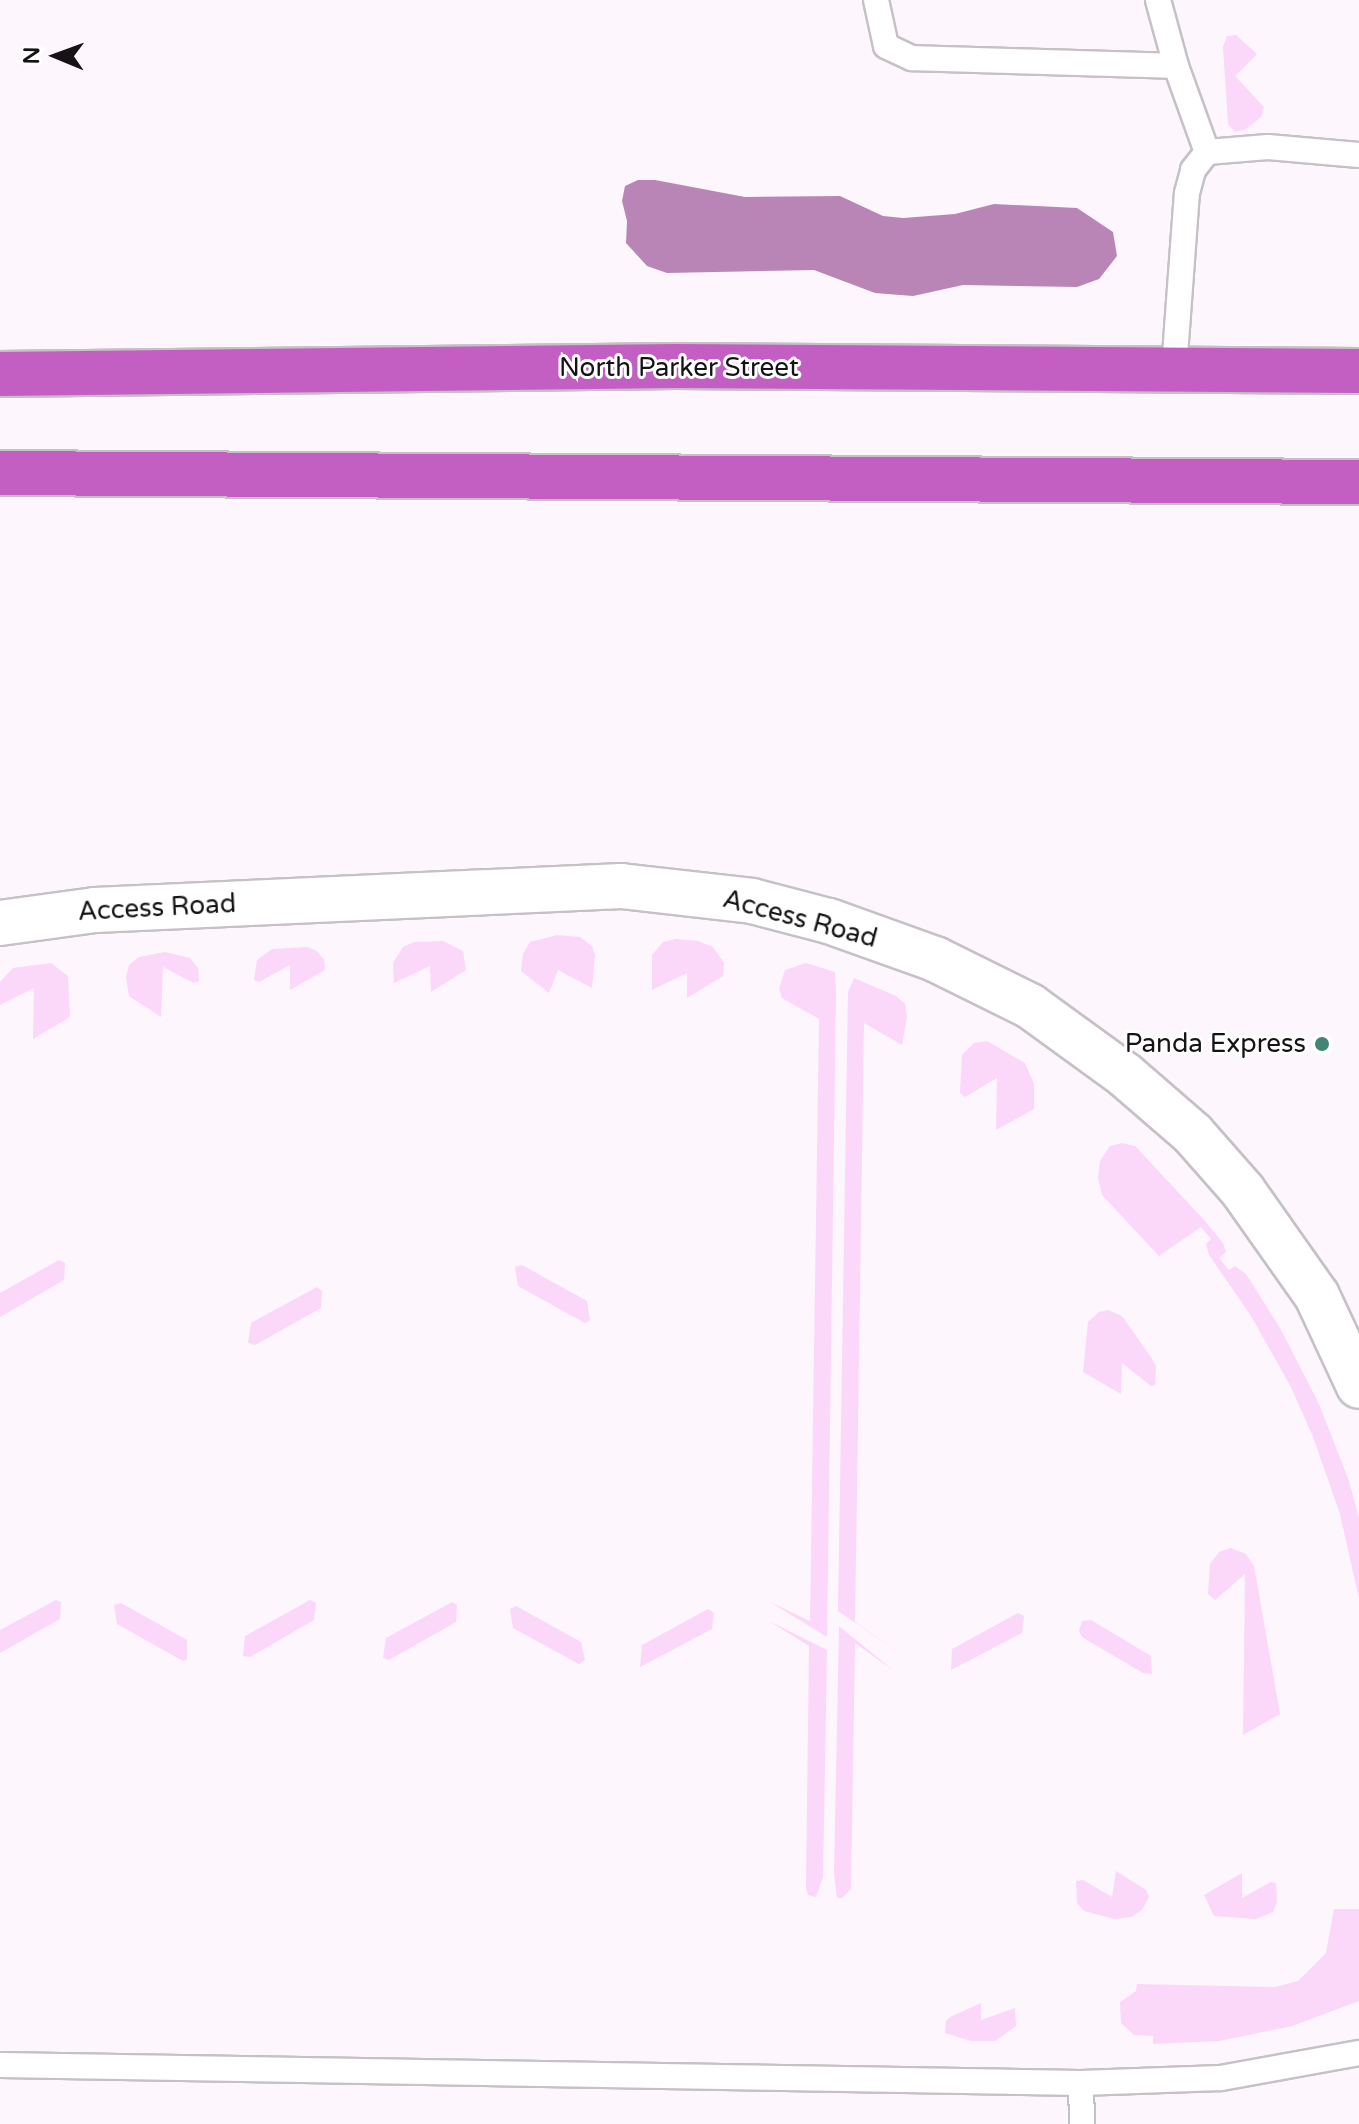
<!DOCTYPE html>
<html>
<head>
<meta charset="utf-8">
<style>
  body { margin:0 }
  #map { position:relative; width:1359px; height:2124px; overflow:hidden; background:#fdf6fc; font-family:"Varela Round",sans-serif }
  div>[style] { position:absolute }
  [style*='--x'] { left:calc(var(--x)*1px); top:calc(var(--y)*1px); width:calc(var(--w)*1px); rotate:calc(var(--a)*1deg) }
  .green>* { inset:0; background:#fbd7f9 }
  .water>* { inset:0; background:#b985b7 }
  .roads { filter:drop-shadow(2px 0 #c7c0c6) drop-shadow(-2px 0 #c7c0c6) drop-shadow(0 2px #c7c0c6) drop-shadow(0 -2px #c7c0c6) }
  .lane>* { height:24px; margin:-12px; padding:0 12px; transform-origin:12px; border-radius:12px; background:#fff }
  .street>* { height:44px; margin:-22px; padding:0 22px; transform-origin:22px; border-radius:22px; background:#fff }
  .highway>* { height:44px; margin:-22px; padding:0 22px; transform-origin:22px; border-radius:22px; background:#c35fc2 }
  .dots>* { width:22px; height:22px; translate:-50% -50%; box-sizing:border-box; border:4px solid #fff; border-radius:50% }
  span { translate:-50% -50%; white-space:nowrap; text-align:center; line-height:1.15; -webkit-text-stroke:6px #fff; paint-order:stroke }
  .street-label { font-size:26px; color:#151315 }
  .poi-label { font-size:26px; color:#151315 }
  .right { translate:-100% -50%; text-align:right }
  .north { position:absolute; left:16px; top:16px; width:80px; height:80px; -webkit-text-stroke:6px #fff; paint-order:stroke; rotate:271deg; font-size:22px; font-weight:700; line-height:32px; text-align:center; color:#151315 }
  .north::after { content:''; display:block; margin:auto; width:28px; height:36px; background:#151315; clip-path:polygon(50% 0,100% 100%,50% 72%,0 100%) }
</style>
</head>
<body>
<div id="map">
  <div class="green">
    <i style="clip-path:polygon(1236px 35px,1257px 54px,1235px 76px,1264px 107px,1261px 117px,1246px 129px,1235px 132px,1228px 124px,1223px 47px,1227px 36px)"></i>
    <i style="clip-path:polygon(557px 935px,580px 937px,592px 946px,595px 955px,592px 988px,558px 970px,549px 993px,521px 971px,523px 954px,530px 942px)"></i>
    <i style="clip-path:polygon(676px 939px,698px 941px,713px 947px,724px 963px,723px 976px,687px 998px,687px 973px,652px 990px,652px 955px,663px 942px)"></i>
    <i style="clip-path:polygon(443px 941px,463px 951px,466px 970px,431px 992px,430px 966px,394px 983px,393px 963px,403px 947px,414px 942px)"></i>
    <i style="clip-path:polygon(307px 947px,317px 951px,324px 960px,325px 970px,290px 990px,290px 965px,259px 982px,254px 980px,257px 960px,272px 949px)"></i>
    <i style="clip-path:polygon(165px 952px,190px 958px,198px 968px,199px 981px,194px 983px,163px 967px,161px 1017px,129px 996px,126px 977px,129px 965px,139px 957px)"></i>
    <i style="clip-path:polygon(51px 963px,68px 976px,70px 1017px,33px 1039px,34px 988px,0 1005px,0 982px,13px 968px)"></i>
    <i style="clip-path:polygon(806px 963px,835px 972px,836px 994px,827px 1637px,770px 1602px,810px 1621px,819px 1019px,782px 998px,779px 989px,785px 970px)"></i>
    <i style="clip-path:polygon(854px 978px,896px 996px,905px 1004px,907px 1017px,902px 1045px,864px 1023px,855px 1622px,898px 1652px,838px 1611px,848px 992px)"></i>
    <i style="clip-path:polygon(987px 1041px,1025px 1063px,1034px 1084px,1034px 1109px,996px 1130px,997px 1078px,965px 1097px,960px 1093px,962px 1055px,974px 1043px)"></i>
    <i style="clip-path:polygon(1122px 1143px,1135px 1146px,1205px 1221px,1223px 1243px,1226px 1252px,1219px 1258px,1229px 1270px,1235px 1266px,1246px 1274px,1280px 1328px,1319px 1404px,1349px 1481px,1359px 1518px,1359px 1599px,1340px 1514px,1313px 1437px,1291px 1387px,1251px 1316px,1209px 1255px,1206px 1244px,1211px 1239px,1201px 1227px,1159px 1256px,1102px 1195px,1098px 1178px,1100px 1161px,1110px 1146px)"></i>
    <i style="clip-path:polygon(59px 1260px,65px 1263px,64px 1280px,0 1317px,0 1293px)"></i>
    <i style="clip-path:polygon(522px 1265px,587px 1301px,590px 1320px,585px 1323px,518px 1286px,515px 1267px)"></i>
    <i style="clip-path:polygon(317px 1287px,322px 1291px,321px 1308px,255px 1345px,248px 1343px,251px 1323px)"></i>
    <i style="clip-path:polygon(1108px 1310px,1122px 1316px,1150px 1356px,1156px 1366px,1155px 1385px,1151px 1386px,1122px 1363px,1121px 1394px,1083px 1372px,1088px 1322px,1099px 1312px)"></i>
    <i style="clip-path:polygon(1231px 1548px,1246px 1554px,1254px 1566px,1280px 1714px,1243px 1735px,1245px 1574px,1215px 1600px,1208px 1594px,1210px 1564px,1219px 1552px)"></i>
    <i style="clip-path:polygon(56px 1600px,61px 1602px,60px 1619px,0 1653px,0 1630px)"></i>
    <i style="clip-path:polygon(310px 1600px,316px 1603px,314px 1620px,250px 1657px,243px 1656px,245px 1636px)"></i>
    <i style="clip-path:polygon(452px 1602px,457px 1605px,456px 1622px,389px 1660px,383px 1658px,386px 1638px)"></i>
    <i style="clip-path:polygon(121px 1603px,187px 1640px,187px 1659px,183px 1661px,117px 1624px,114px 1605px)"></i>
    <i style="clip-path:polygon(516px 1606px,581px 1642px,585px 1660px,579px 1664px,513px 1628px,510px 1609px)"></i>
    <i style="clip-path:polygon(708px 1609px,714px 1613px,712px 1629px,640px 1667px,642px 1645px)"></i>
    <i style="clip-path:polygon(1018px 1613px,1024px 1616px,1022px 1633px,951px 1670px,952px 1649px)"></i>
    <i style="clip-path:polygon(1091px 1620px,1151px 1656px,1152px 1674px,1143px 1673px,1082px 1637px,1079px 1631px,1082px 1621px)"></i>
    <i style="clip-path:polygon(769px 1621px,827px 1650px,823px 1877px,816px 1897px,808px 1895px,806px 1888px,809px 1646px)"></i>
    <i style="clip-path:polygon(839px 1626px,894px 1671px,855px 1643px,851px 1889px,842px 1898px,837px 1898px,834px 1874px)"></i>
    <i style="clip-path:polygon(1116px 1871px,1146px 1890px,1149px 1897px,1142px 1910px,1131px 1917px,1115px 1919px,1084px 1911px,1077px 1903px,1076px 1881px,1083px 1880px,1112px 1897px)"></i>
    <i style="clip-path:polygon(1242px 1873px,1242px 1898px,1271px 1882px,1276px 1883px,1277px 1902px,1273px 1912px,1256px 1919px,1214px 1916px,1204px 1895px)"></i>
    <i style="clip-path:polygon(1334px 1909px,1359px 1909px,1359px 2001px,1292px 2026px,1219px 2041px,1153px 2044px,1153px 2036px,1134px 2035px,1121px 2023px,1120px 2002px,1136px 1991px,1137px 1984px,1275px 1987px,1298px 1981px,1326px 1953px)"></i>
    <i style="clip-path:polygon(981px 2003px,981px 2020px,1015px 2008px,1016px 2026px,995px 2041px,971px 2041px,945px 2033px,946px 2021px,950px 2017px)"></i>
  </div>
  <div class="water">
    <i style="clip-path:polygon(655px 180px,745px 197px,840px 196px,883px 216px,903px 218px,955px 214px,994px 204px,1077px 208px,1113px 232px,1117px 256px,1099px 279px,1077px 287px,963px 285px,913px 296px,875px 293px,814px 270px,667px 273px,647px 266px,626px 243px,627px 221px,622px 201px,625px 186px,638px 180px)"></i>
  </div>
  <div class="roads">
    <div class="lane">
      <i style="--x:876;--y:0;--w:47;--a:77.7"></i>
      <i style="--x:886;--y:46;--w:29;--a:25"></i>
      <i style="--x:912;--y:58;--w:264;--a:1.7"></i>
      <i style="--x:1158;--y:0;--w:68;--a:74.7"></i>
      <i style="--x:1176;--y:66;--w:91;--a:70.2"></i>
      <i style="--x:1174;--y:369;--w:176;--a:-85.8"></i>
      <i style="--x:1187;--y:193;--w:24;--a:-75"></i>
      <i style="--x:1193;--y:170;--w:23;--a:-52"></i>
      <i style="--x:1207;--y:152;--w:61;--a:-4.7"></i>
      <i style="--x:1268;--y:147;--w:91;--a:5"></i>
      <i style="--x:0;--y:2065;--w:1081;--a:0.95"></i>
      <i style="--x:1081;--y:2083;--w:140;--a:-2"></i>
      <i style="--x:1221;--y:2078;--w:140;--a:-10.3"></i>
      <i style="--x:1081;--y:2083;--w:41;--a:88.6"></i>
    </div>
    <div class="street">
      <i style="--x:0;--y:923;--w:96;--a:-7.8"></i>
      <i style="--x:95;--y:910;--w:527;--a:-2.61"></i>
      <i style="--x:621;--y:886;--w:132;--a:6.5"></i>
      <i style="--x:752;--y:901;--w:80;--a:14.6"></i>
      <i style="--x:829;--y:921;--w:113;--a:19.7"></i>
      <i style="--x:935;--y:959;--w:106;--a:26.3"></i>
      <i style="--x:1030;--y:1006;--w:117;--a:36"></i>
      <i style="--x:1125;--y:1075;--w:90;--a:40.9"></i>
      <i style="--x:1193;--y:1134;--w:76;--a:48.7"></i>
      <i style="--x:1243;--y:1191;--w:128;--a:54.8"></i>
      <i style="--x:1317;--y:1296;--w:99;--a:65"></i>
    </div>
    <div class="highway">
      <i style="--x:0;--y:374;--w:676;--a:-0.68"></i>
      <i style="--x:676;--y:366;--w:683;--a:0.42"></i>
      <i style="--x:0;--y:473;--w:1359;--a:0.38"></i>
    </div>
  </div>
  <div class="dots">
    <i style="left:1322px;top:1044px;background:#428576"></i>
  </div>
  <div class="street-label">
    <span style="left:679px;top:368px">North Parker Street</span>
    <span style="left:157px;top:908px;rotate:-3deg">Access Road</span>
    <span style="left:800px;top:919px;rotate:15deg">Access Road</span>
  </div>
  <div class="poi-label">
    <span class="right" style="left:1306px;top:1044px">Panda Express</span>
  </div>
  <div class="north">N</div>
</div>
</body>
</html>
